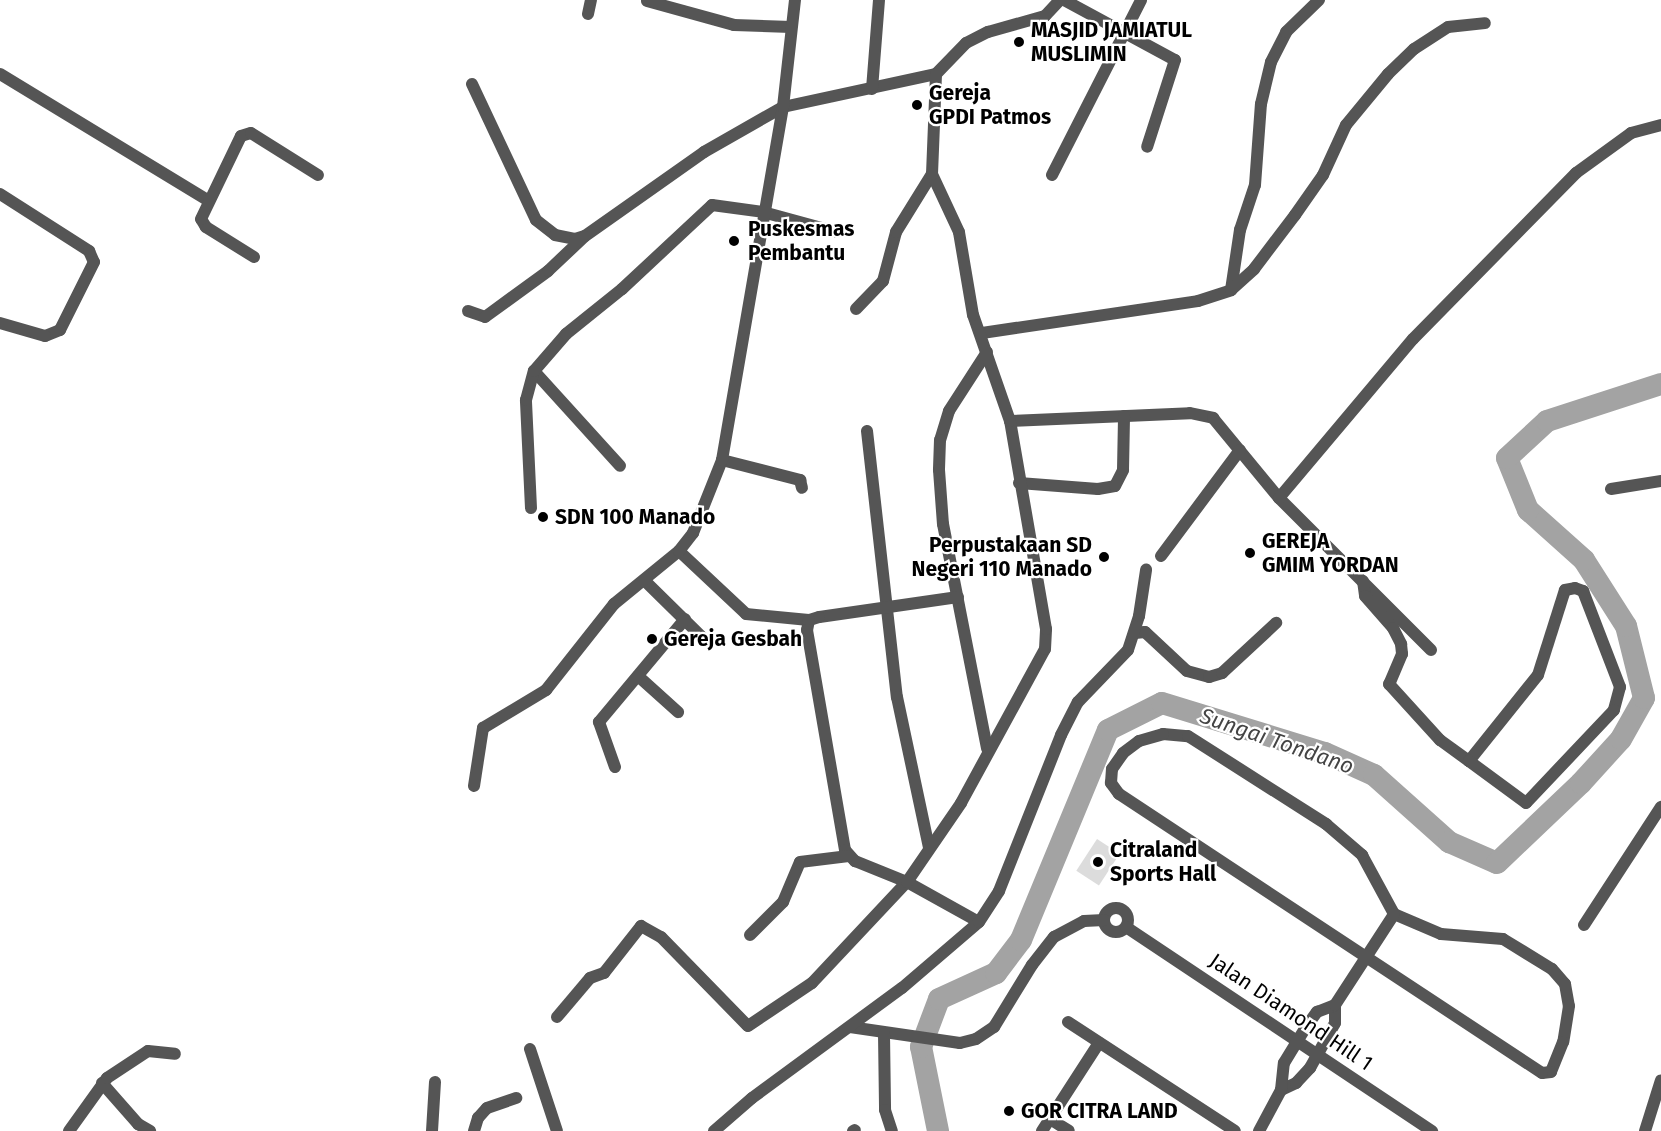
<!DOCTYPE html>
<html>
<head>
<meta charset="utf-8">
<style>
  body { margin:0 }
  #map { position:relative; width:1661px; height:1131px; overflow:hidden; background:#fff; font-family:"Fira Sans",sans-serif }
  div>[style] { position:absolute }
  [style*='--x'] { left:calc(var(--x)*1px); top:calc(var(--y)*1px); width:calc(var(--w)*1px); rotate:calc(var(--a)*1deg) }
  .green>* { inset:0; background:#dcdcdc; transform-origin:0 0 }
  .river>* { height:22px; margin:-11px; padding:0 11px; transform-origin:11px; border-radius:11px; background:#a3a3a3 }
  .street>* { height:12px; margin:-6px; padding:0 6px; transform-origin:6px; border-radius:6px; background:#555 }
  .street>.ring { margin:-6px; padding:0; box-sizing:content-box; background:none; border:12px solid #555; border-radius:50% }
  .dots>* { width:16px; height:16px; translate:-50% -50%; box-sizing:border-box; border:3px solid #fff; border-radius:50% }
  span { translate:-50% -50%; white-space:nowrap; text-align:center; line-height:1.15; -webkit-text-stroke:4.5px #fff; paint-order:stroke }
  .poi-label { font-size:21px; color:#000; font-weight:700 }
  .left { translate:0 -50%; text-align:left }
  .right { translate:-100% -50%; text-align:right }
  .street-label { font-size:21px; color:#000 }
  .water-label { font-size:22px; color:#444; font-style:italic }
</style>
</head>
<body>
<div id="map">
  <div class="green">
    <i style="left:1097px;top:839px;width:27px;height:38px;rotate:33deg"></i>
  </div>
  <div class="river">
    <i style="--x:938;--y:1131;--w:86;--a:-101.4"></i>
    <i style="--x:921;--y:1047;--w:51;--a:-69.4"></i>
    <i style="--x:939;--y:999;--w:63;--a:-24.5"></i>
    <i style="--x:996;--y:973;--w:41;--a:-52.9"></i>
    <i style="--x:1021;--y:940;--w:227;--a:-67.5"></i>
    <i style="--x:1108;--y:730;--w:60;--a:-26.6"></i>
    <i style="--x:1162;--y:703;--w:170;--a:17.1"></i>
    <i style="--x:1325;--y:753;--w:54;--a:24.2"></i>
    <i style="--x:1374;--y:775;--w:101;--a:41.8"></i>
    <i style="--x:1449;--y:842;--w:52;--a:23.6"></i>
    <i style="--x:1497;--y:863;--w:116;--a:-43.6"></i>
    <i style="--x:1581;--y:783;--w:59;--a:-47.7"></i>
    <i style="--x:1621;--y:739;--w:47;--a:-60.7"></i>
    <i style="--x:1644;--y:698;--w:74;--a:-104"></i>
    <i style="--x:1626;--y:626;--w:78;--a:-122.5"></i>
    <i style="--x:1584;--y:560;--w:75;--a:-138.2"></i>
    <i style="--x:1528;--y:510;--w:56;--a:-112"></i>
    <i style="--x:1507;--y:458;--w:54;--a:-42.8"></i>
    <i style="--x:1547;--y:421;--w:120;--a:-18"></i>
  </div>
  <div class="street">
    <i style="--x:1064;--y:0;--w:126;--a:28.4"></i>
    <i style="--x:1175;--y:60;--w:91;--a:107.8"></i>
    <i style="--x:647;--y:1;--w:90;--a:15.4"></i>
    <i style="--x:734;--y:25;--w:57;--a:2"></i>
    <i style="--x:588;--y:14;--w:14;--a:-78"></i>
    <i style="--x:0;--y:74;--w:242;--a:31.3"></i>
    <i style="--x:472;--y:84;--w:150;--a:64.8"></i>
    <i style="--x:536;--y:220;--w:24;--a:38"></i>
    <i style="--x:555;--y:235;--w:20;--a:11"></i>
    <i style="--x:575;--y:239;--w:10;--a:-17"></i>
    <i style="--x:585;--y:236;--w:146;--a:-35.2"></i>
    <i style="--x:704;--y:152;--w:91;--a:-29.7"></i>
    <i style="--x:783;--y:107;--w:157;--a:-12.2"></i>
    <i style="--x:936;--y:74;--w:43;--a:-45.9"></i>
    <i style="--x:966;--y:43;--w:25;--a:-27"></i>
    <i style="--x:988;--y:32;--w:59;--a:-15.7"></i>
    <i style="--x:1045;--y:16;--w:22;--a:-47"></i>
    <i style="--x:872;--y:89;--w:89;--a:-85.5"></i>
    <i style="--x:1052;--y:175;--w:196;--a:-63"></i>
    <i style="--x:0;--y:194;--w:106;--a:32.6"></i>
    <i style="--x:89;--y:251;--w:12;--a:66"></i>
    <i style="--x:94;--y:262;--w:76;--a:116.6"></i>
    <i style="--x:60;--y:330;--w:16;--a:158"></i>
    <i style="--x:45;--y:336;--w:47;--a:-163.9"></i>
    <i style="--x:254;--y:257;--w:57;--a:-148"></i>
    <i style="--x:206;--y:227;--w:9;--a:-122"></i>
    <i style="--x:201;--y:219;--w:92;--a:-64.3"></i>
    <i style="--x:241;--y:136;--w:10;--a:-17"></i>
    <i style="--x:251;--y:133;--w:79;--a:32.1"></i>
    <i style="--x:1231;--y:290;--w:61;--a:-81.5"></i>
    <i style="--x:1240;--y:230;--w:47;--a:-71.6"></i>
    <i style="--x:1255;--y:185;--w:81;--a:-85.8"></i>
    <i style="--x:1261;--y:104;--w:43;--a:-76.6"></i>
    <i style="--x:1271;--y:62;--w:34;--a:-63"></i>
    <i style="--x:1286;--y:32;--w:46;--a:-44.1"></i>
    <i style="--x:856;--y:309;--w:39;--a:-46"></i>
    <i style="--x:883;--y:281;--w:51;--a:-75.1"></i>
    <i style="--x:896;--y:232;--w:68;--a:-58.2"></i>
    <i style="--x:468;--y:311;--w:18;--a:19"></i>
    <i style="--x:485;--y:317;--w:78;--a:-36.1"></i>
    <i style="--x:548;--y:271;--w:50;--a:-43.4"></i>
    <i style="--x:982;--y:333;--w:218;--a:-8.4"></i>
    <i style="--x:1198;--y:301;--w:35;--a:-18"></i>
    <i style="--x:1231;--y:290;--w:31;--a:-42"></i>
    <i style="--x:1254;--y:269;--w:68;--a:-52.8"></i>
    <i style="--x:1295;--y:215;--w:49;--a:-55"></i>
    <i style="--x:1323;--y:175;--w:55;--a:-65.3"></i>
    <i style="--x:1346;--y:125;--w:66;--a:-50.5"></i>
    <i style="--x:1388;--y:74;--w:36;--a:-44"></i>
    <i style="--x:1414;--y:49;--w:40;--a:-32.9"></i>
    <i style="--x:1448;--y:27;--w:37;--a:-6"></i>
    <i style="--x:987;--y:352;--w:70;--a:122.8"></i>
    <i style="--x:949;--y:411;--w:30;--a:107"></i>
    <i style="--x:940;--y:440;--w:30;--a:92"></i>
    <i style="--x:939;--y:470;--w:54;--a:85.8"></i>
    <i style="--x:943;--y:524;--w:229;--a:78.9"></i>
    <i style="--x:534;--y:371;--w:128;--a:47.8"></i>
    <i style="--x:1010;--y:421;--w:180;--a:-2.5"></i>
    <i style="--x:1190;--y:413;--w:24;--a:12"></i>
    <i style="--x:1213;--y:418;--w:104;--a:50.5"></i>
    <i style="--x:1279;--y:498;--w:215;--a:45"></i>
    <i style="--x:867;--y:431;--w:268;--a:83.6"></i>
    <i style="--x:897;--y:697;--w:154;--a:78"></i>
    <i style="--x:722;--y:460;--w:81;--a:14.4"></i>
    <i style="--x:800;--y:480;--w:8;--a:76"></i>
    <i style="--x:1019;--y:483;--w:79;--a:4.3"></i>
    <i style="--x:1098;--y:489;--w:17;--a:-10"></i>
    <i style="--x:1115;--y:486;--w:18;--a:-63"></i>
    <i style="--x:1123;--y:470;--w:54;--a:-88.9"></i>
    <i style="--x:1611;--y:489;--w:51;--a:-9.1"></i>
    <i style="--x:1279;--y:498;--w:208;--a:-49.9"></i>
    <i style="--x:1413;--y:339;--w:233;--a:-45.5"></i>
    <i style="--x:1576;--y:173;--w:68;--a:-36"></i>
    <i style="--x:1631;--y:133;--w:31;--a:-15"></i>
    <i style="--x:531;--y:508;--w:108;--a:-92.7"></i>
    <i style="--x:526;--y:400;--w:30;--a:-75"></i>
    <i style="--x:534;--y:371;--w:49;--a:-49.1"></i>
    <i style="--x:566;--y:334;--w:72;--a:-38.8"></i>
    <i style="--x:622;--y:289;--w:123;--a:-43"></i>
    <i style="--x:712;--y:205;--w:51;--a:7.8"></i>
    <i style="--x:763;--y:212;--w:76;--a:15.3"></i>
    <i style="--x:679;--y:551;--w:92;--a:43.2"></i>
    <i style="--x:746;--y:614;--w:63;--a:5.4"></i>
    <i style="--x:1161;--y:556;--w:132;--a:-53.3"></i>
    <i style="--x:645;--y:581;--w:83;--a:44.5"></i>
    <i style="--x:1363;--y:581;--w:15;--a:82"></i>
    <i style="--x:1365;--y:596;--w:43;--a:48.8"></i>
    <i style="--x:1393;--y:628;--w:18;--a:63"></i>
    <i style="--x:1401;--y:644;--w:10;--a:84"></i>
    <i style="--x:1402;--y:654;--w:33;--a:113"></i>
    <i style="--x:1389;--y:684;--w:76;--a:47.7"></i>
    <i style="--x:1440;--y:740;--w:36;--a:36"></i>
    <i style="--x:1469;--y:761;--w:110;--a:-51.3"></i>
    <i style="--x:1538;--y:675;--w:89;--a:-72.4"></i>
    <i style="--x:1565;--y:590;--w:10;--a:-11"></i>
    <i style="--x:1575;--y:588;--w:9;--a:21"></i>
    <i style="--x:1583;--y:591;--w:103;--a:68.9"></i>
    <i style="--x:1620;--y:687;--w:24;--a:105"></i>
    <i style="--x:1614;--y:710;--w:128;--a:133.4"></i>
    <i style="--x:1526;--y:803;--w:71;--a:-143.6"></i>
    <i style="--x:958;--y:597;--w:140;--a:171.8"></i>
    <i style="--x:819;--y:617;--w:10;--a:163"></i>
    <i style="--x:809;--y:620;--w:10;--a:101"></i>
    <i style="--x:807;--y:630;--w:223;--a:80.2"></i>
    <i style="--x:845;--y:850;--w:15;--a:48"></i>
    <i style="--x:855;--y:861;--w:56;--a:22"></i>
    <i style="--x:907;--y:882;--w:82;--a:29.1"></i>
    <i style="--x:1135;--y:633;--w:10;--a:-6"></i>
    <i style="--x:1145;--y:632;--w:57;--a:42.9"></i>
    <i style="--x:1187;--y:671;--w:23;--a:15"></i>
    <i style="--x:1209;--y:677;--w:14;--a:-17"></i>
    <i style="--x:1222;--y:673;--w:74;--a:-42.8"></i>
    <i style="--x:638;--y:676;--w:54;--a:42"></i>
    <i style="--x:1163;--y:734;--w:25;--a:5"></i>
    <i style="--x:1188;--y:736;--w:164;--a:32.5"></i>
    <i style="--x:1326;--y:824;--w:48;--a:40.7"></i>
    <i style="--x:1362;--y:855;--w:67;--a:61.5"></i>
    <i style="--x:1394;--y:914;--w:51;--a:23.1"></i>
    <i style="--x:1441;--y:934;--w:62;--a:4.6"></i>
    <i style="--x:1503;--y:939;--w:57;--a:31.5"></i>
    <i style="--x:1552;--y:969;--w:20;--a:49"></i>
    <i style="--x:1565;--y:984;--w:22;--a:80"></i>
    <i style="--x:1569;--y:1006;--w:36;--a:99"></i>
    <i style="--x:1563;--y:1042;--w:32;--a:112"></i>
    <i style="--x:1551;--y:1072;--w:9;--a:174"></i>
    <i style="--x:1542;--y:1073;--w:507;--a:-146.59"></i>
    <i style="--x:1119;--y:794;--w:14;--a:-126"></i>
    <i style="--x:1111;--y:783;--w:14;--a:-86"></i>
    <i style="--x:1112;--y:769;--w:19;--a:-55"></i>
    <i style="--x:1123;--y:753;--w:20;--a:-37"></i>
    <i style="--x:1139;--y:741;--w:25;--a:-16"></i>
    <i style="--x:615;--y:767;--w:48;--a:-109.6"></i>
    <i style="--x:599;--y:722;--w:134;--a:-50.1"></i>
    <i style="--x:474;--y:786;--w:59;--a:-81.2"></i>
    <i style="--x:483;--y:728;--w:74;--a:-31.1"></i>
    <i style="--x:546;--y:690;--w:110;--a:-51.7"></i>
    <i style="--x:614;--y:604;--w:84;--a:-39.2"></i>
    <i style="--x:679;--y:551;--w:23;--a:-52"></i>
    <i style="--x:693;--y:533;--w:79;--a:-68.3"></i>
    <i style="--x:722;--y:460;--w:358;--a:-80.2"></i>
    <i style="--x:783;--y:107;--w:108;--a:-83.6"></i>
    <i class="ring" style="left:1104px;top:908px;width:12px;height:12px"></i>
    <i style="--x:1584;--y:925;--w:141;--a:-56.9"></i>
    <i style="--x:1126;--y:927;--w:368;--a:33.7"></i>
    <i style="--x:750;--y:935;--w:47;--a:-45"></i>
    <i style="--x:783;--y:902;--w:43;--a:-67"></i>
    <i style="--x:800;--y:862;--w:49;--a:-7"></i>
    <i style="--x:557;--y:1017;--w:51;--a:-49.8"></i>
    <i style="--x:590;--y:978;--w:15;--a:-20"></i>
    <i style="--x:604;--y:973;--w:60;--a:-51.8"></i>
    <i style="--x:641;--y:926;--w:23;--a:29"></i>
    <i style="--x:661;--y:937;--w:124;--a:45.7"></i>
    <i style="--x:748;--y:1026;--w:77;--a:-33.9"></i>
    <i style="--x:812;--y:983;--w:139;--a:-46.8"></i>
    <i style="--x:907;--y:882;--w:96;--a:-55.6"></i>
    <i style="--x:961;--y:803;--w:175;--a:-61.4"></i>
    <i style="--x:1045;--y:649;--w:20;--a:-87"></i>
    <i style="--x:1046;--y:629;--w:211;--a:-99.8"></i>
    <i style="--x:1010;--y:421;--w:112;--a:-109.2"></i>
    <i style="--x:973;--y:315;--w:84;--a:-99.6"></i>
    <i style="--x:959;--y:232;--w:64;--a:-115"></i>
    <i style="--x:932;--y:174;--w:100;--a:-87.7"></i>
    <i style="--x:1068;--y:1022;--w:199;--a:33.1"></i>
    <i style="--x:850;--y:1027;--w:111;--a:8.3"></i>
    <i style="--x:960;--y:1043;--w:16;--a:-14"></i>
    <i style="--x:976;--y:1039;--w:22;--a:-34"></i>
    <i style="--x:994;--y:1027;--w:73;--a:-58.5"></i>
    <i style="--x:1032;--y:965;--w:36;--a:-52"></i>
    <i style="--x:1054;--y:937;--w:34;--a:-28"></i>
    <i style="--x:1084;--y:921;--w:20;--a:-3"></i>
    <i style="--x:884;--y:1034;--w:76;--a:89.2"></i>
    <i style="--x:885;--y:1110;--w:22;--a:72"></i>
    <i style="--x:530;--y:1049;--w:86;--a:71.8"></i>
    <i style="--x:102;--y:1083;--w:55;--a:48.7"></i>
    <i style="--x:138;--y:1124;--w:14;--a:30"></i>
    <i style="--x:1281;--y:1090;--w:17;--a:-25"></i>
    <i style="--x:1296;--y:1083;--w:21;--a:-47"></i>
    <i style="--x:1310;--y:1068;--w:51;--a:-60.9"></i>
    <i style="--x:1335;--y:1023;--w:18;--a:-90"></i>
    <i style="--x:1050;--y:1119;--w:22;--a:32"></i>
    <i style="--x:69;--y:1131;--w:65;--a:-54.4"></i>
    <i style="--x:107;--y:1078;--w:49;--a:-33.4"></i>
    <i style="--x:148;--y:1051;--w:27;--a:6"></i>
    <i style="--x:432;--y:1131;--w:49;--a:-86.5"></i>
    <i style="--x:474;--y:1131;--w:14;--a:-73"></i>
    <i style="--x:478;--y:1118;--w:13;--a:-48"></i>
    <i style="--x:487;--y:1108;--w:31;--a:-19"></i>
    <i style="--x:714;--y:1131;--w:50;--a:-41"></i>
    <i style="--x:752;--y:1098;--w:186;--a:-36.3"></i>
    <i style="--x:902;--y:988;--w:101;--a:-40.6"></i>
    <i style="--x:979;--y:922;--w:37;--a:-57"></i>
    <i style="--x:999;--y:891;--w:168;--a:-68.3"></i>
    <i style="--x:1061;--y:735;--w:37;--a:-63"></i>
    <i style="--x:1078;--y:702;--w:72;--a:-46.1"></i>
    <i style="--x:1128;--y:650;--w:36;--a:-72"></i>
    <i style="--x:1139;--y:616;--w:47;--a:-81.3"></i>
    <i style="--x:853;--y:1131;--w:2;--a:-27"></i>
    <i style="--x:1042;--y:1131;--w:105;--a:-57.1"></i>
    <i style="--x:1259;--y:1131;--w:47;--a:-61.8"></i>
    <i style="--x:1281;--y:1090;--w:27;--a:-84"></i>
    <i style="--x:1284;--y:1063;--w:42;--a:-58.6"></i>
    <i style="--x:1306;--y:1027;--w:19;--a:-54"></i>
    <i style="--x:1317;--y:1012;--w:19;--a:-21"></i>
    <i style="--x:1335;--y:1005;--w:108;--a:-57"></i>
    <i style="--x:1645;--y:1131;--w:53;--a:-72.6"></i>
  </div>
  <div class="dots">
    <i style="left:1019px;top:42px;background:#000"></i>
    <i style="left:917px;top:105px;background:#000"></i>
    <i style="left:734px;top:241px;background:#000"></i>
    <i style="left:543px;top:517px;background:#000"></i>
    <i style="left:1250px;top:553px;background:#000"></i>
    <i style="left:1104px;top:557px;background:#000"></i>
    <i style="left:652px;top:639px;background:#000"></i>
    <i style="left:1098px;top:862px;background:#000"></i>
    <i style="left:1009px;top:1111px;background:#000"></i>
  </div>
  <div class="poi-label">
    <span class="left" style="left:1031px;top:42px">MASJID JAMIATUL<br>MUSLIMIN</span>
    <span class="left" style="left:929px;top:105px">Gereja<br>GPDI Patmos</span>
    <span class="left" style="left:748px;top:241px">Puskesmas<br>Pembantu</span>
    <span class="left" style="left:555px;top:517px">SDN 100 Manado</span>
    <span class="left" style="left:1262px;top:553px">GEREJA<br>GMIM YORDAN</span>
    <span class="right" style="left:1092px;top:557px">Perpustakaan SD<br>Negeri 110 Manado</span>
    <span class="left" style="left:664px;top:639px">Gereja Gesbah</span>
    <span class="left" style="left:1110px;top:862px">Citraland<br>Sports Hall</span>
    <span class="left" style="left:1021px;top:1111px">GOR CITRA LAND</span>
  </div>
  <div class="street-label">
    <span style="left:1291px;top:1012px;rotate:34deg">Jalan Diamond Hill 1</span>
  </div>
  <div class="water-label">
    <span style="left:1277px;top:741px;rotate:19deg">Sungai Tondano</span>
  </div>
</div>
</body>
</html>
